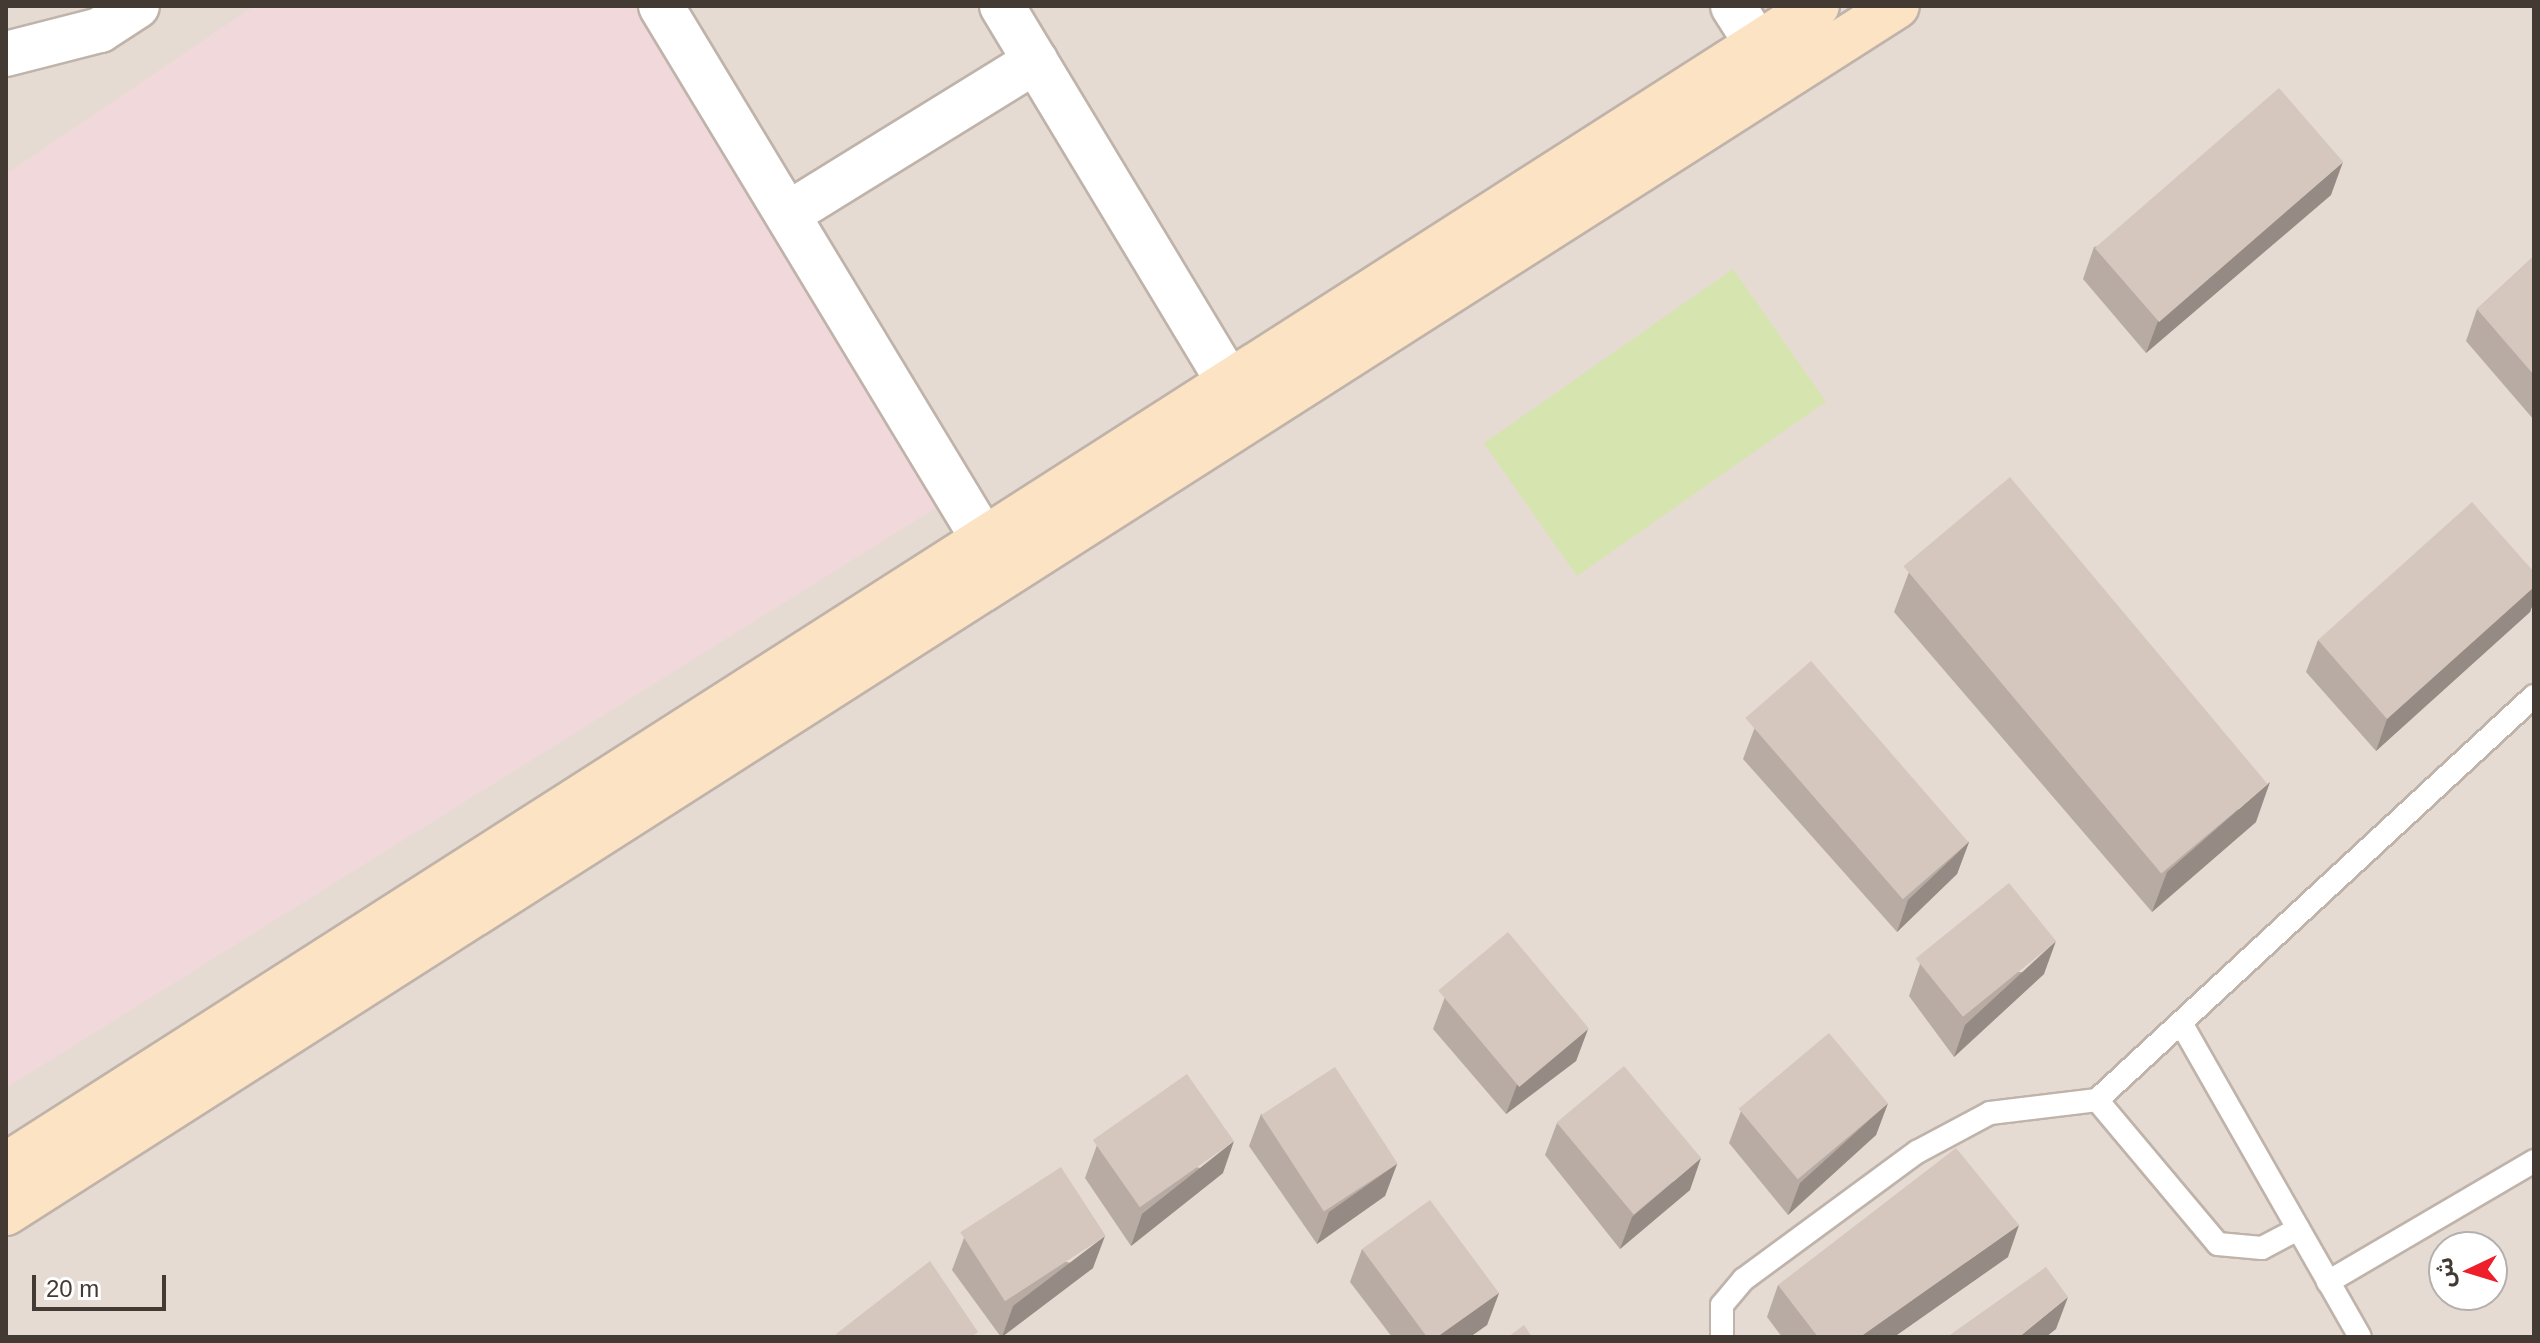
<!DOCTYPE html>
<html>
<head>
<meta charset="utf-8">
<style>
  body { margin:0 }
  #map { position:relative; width:2540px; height:1343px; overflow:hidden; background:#f1eae4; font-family:Arial,"Noto Sans Arabic",sans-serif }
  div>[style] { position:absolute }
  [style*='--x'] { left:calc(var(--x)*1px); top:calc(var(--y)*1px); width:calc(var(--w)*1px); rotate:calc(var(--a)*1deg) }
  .residential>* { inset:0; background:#e5dbd2 }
  .medical>* { inset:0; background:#f1d8da }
  .green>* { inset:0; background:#d6e4af; transform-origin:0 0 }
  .roads { filter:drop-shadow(2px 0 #bfb3aa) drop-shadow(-2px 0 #bfb3aa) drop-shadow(0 2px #bfb3aa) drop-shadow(0 -2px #bfb3aa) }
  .lane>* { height:22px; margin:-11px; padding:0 11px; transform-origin:11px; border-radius:11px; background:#fff }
  .street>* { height:44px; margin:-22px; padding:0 22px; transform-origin:22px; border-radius:22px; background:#fff }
  .secondary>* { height:44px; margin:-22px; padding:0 22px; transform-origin:22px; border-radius:22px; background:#fbe3c4 }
  .wall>* { inset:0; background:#b7aba3 }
  .shaded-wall>* { inset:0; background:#958b84 }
  .building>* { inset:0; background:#d5c7bd; transform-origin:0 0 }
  span { translate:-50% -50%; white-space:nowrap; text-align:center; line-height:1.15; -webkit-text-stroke:8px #fff; paint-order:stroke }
  .frame { position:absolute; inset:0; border:8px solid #433a34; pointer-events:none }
  .north { position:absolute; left:2428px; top:1231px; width:80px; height:80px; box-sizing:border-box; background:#fff; border:2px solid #b4b0ae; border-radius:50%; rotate:266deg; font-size:22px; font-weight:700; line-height:32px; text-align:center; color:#433a34 }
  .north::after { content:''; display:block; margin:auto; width:28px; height:36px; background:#ee1e2a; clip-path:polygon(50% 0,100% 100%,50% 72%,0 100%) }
  .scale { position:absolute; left:32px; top:1275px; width:134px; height:36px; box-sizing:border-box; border:4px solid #433a34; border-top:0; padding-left:10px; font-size:24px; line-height:28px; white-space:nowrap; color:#433a34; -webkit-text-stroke:6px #fff; paint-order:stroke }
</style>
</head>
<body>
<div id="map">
  <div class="residential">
    <i style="clip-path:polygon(evenodd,6px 6px,2534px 6px,2534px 1337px,6px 1337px,6px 6px,2444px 1247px,2492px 1247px,2492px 1295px,2444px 1295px,2444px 1247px)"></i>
  </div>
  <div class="medical">
    <i style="clip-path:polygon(254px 6px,639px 6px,939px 506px,6px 1088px,6px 174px)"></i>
  </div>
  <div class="green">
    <i style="left:1733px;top:269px;width:162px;height:304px;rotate:55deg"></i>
  </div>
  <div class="roads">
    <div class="lane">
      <i style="--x:2181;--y:1023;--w:361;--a:60.3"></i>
      <i style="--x:2097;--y:1100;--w:188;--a:50"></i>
      <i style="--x:2218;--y:1244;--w:44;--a:5.2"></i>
      <i style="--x:2262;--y:1248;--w:41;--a:-27.8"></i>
      <i style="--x:2328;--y:1282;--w:239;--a:-30.4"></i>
      <i style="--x:1722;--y:1337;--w:32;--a:-90"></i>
      <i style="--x:1722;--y:1305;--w:34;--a:-50"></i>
      <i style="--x:1744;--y:1279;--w:215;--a:-36.3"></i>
      <i style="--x:1917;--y:1152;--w:83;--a:-28.1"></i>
      <i style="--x:1990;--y:1113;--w:108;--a:-6.9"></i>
      <i style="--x:2097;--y:1100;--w:595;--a:-42.75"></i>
    </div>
    <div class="street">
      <i style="--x:661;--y:6;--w:663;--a:58.83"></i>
      <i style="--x:1002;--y:6;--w:478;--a:58.9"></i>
      <i style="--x:1733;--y:6;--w:82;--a:57.5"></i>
      <i style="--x:6;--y:54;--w:97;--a:-14.3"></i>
      <i style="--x:100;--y:30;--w:44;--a:-33"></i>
      <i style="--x:788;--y:214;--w:291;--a:-31.7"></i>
    </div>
    <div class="secondary">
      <i style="--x:6;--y:1165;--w:2150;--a:-32.62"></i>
      <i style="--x:6;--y:1213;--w:2243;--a:-32.55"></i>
    </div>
  </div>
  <div class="wall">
    <i style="clip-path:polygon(2331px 195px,2146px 353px,2083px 279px,2094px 247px)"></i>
    <i style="clip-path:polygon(2534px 256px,2534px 420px,2466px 341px,2477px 309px)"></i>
    <i style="clip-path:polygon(1909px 572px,2256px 822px,2152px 912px,1894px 612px)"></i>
    <i style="clip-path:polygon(2534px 572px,2534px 601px,2530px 612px,2376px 751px,2306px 672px,2318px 640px)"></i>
    <i style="clip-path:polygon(1755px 727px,1969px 842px,1957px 874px,1897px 932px,1743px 759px)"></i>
    <i style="clip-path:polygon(1920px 964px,2044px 974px,1954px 1057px,1909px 996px)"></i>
    <i style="clip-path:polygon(1445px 997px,1588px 1029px,1576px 1061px,1506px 1114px,1433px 1029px)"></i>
    <i style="clip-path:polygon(1888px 1103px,1876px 1135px,1788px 1215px,1729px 1143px,1741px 1111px)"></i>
    <i style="clip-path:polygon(1261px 1114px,1397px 1164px,1385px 1196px,1317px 1244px,1249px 1146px)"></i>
    <i style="clip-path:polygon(1557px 1123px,1690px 1190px,1620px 1249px,1545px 1155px)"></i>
    <i style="clip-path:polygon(1097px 1145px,1223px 1173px,1131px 1246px,1085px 1178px)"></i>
    <i style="clip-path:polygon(964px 1238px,1093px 1268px,1001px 1337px,952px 1270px)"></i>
    <i style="clip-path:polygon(1362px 1249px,1499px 1293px,1487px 1325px,1470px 1337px,1392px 1337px,1350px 1282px)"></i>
    <i style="clip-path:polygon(2008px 1257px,1894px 1337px,1782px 1337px,1767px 1317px,1778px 1285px)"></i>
  </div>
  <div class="shaded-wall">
    <i style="clip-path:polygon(2343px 162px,2331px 195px,2146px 353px,2158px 321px)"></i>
    <i style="clip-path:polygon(2534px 587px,2534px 601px,2530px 612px,2376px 751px,2387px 719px)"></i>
    <i style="clip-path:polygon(2270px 782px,2256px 822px,2152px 912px,2167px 872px)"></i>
    <i style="clip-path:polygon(1969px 842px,1957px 874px,1897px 932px,1908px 900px)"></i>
    <i style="clip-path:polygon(2056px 941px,2044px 974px,1954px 1057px,1965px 1025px)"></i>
    <i style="clip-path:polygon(1588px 1029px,1576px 1061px,1506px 1114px,1518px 1082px)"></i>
    <i style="clip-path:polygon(1888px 1103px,1876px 1135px,1788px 1215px,1800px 1183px)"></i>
    <i style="clip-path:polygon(1234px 1141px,1223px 1173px,1131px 1246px,1142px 1214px)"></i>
    <i style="clip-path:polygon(1701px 1158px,1690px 1190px,1620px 1249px,1632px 1217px)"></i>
    <i style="clip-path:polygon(1397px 1164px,1385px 1196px,1317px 1244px,1329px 1212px)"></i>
    <i style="clip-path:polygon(2019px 1225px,2008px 1257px,1894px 1337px,1860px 1337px)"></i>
    <i style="clip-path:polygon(1105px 1236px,1093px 1268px,1002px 1337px,1013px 1306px)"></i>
    <i style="clip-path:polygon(1499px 1293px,1487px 1325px,1470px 1337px,1437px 1337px)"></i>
    <i style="clip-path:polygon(2068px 1297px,2056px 1329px,2046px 1337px,2019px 1337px)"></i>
  </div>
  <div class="building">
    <i style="left:2279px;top:88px;width:98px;height:244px;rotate:49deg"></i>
    <i style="clip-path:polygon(2534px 256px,2534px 375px,2477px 309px)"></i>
    <i style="left:2010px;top:477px;width:401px;height:139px;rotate:50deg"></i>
    <i style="clip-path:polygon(2472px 502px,2534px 572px,2534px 587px,2387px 719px,2318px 640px)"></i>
    <i style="left:1811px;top:661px;width:240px;height:87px;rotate:49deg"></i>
    <i style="left:2009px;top:883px;width:75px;height:120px;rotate:51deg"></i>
    <i style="left:1508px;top:932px;width:126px;height:91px;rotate:50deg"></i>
    <i style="left:1829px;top:1033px;width:92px;height:118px;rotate:50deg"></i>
    <i style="left:1624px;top:1066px;width:120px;height:88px;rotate:50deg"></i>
    <i style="left:1335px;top:1067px;width:115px;height:88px;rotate:57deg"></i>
    <i style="left:1187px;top:1074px;width:82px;height:115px;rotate:55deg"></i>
    <i style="clip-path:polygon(1956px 1148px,2019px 1225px,1860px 1337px,1818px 1337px,1778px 1285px)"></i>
    <i style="left:1061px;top:1167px;width:82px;height:120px;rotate:57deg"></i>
    <i style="clip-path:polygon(1430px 1200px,1499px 1293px,1437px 1337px,1427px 1337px,1362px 1249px)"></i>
    <i style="clip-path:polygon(930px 1261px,978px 1332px,971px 1337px,838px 1337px,836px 1334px)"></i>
    <i style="clip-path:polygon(2046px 1267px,2068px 1297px,2019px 1337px,1947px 1337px)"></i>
    <i style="clip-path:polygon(1524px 1325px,1532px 1337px,1508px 1337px)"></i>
  </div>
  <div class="frame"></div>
  <div class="north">ش</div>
  <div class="scale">20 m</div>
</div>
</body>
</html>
